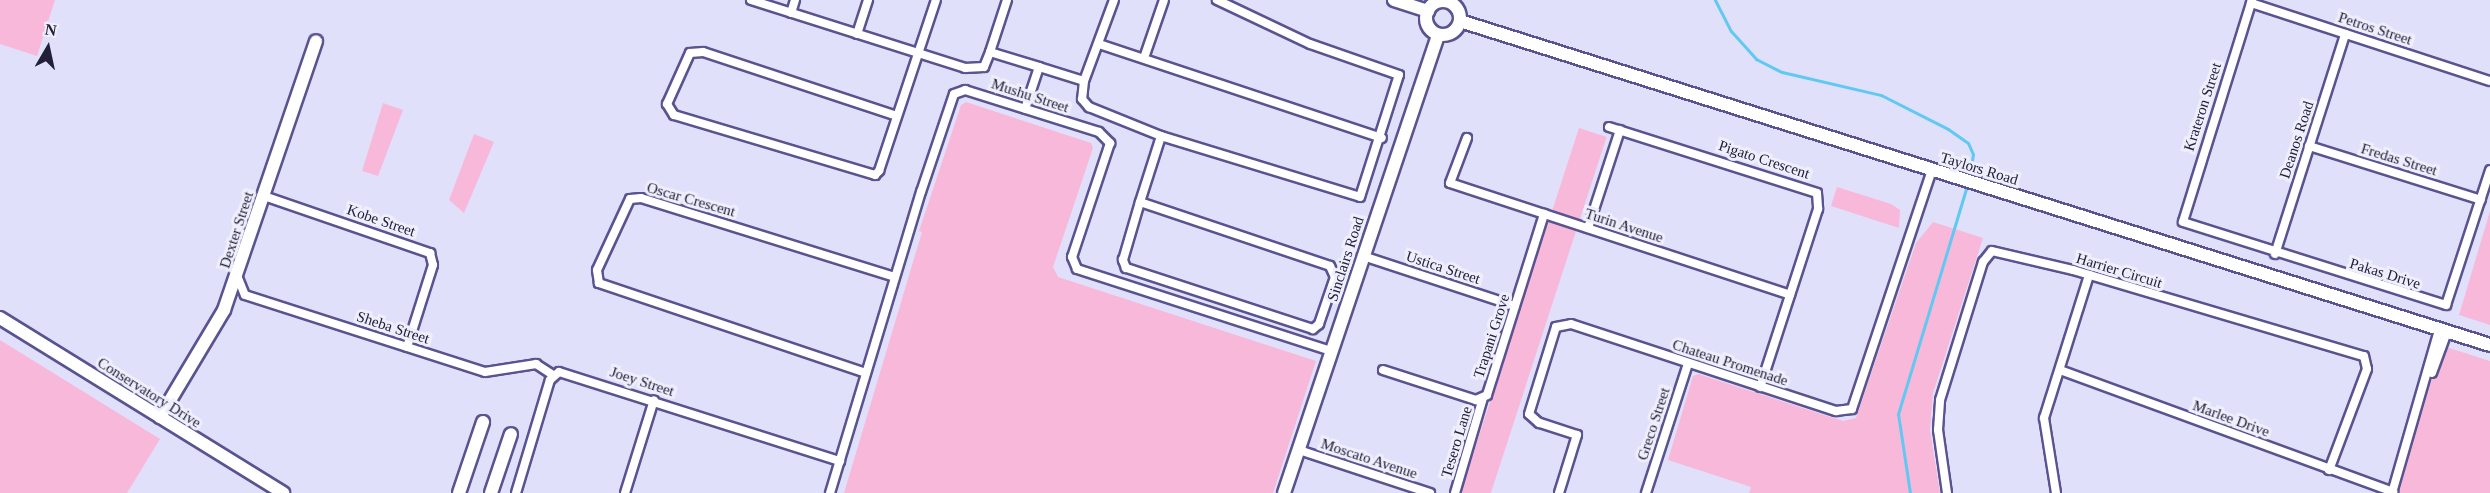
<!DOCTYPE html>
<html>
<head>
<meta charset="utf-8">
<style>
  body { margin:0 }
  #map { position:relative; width:2490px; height:493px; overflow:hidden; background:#e0e0fb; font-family:Georgia,serif }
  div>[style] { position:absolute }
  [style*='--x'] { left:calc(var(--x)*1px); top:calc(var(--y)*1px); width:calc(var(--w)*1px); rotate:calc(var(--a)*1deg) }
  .green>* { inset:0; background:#f8b8da; transform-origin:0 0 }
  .stream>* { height:3px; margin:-1.5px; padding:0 1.5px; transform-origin:1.5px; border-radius:1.5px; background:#61c9f1 }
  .roads { filter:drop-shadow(2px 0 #59548f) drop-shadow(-2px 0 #59548f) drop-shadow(0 2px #59548f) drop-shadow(0 -2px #59548f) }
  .street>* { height:8px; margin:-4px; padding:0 4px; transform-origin:4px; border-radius:4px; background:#fff }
  .secondary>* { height:12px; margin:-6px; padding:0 6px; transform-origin:6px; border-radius:6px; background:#fff }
  .secondary>.ring { margin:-6px; padding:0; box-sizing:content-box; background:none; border:12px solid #fff; border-radius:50% }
  span { translate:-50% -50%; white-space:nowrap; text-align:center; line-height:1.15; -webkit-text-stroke:6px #eeeefc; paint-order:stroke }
  .street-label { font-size:15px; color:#222039 }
  .north { position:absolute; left:18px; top:18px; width:60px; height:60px; -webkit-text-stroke:4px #eeeefc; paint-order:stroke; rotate:9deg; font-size:16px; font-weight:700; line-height:24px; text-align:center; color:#222039 }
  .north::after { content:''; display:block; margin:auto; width:21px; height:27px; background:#222039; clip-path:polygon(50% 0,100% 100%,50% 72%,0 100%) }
</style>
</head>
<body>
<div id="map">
  <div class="green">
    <i style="clip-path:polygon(0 0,55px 0,37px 56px,0 44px)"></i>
    <i style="clip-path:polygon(966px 102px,1091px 143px,1093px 148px,1053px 267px,1058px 277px,1316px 361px,1273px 493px,844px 493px,922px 232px,919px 231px,961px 105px)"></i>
    <i style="clip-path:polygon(383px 103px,403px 110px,378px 176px,362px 171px)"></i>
    <i style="left:1579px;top:128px;width:29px;height:384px;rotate:18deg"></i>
    <i style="clip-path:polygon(474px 134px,494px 142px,464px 213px,449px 200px)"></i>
    <i style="clip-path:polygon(1837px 187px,1891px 204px,1900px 210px,1899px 228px,1831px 206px)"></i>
    <i style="clip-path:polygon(2490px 211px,2490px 325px,2459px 315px)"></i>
    <i style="clip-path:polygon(1933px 222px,1983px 238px,1933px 393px,1930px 430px,1940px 493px,1749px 493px,1751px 487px,1668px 460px,1693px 376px,1698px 374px,1843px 421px,1856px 418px,1916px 243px)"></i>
    <i style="clip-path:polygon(0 340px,160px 439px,127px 493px,0 493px)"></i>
    <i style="clip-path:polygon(2446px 347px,2490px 361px,2490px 493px,2398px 493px,2430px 384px)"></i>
  </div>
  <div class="stream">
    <i style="--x:1715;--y:0;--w:35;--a:63"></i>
    <i style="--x:1731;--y:31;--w:38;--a:48"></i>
    <i style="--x:1756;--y:59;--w:29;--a:27"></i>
    <i style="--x:1782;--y:72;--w:102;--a:13.1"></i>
    <i style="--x:1881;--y:95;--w:75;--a:26.9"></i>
    <i style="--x:1948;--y:129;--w:24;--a:35"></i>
    <i style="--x:1968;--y:143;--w:12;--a:66"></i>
    <i style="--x:1973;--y:154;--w:24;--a:99"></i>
    <i style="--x:1910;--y:493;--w:80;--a:-98.6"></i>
    <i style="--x:1898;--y:414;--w:239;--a:-73.2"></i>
  </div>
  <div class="roads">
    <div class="street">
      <i style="--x:751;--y:0;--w:225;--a:17.6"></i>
      <i style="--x:965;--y:68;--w:19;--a:-3"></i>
      <i style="--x:984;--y:67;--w:16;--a:-68"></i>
      <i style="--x:990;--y:52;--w:51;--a:17"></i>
      <i style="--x:1039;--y:67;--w:44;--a:108.4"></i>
      <i style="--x:2252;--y:0;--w:232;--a:107.3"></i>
      <i style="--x:2183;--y:222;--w:276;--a:17.5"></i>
      <i style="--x:2446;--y:305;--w:142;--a:-71.9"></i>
      <i style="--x:2251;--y:3;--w:251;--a:18.1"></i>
      <i style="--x:791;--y:13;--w:14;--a:-73"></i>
      <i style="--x:857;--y:34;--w:36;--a:-72"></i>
      <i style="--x:1099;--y:44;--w:298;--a:18.4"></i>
      <i style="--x:990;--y:52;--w:55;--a:-71.9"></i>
      <i style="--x:1144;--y:58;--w:61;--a:-71"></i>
      <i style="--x:1039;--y:67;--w:47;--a:17.3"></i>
      <i style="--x:1084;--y:81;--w:86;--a:-69.7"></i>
      <i style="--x:1084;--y:81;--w:18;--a:96"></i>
      <i style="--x:1082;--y:99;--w:11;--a:49"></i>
      <i style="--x:1089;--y:107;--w:78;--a:21.9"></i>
      <i style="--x:1161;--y:136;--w:208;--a:17"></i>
      <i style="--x:1360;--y:197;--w:128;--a:-72.3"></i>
      <i style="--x:1399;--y:75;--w:94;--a:-160.8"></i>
      <i style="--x:1310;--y:44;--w:103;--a:-154.7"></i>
      <i style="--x:897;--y:116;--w:204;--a:-161.7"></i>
      <i style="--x:703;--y:52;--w:13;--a:176"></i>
      <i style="--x:690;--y:53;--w:56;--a:114.3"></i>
      <i style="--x:667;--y:104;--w:13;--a:58"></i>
      <i style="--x:674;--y:115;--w:210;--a:16.6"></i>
      <i style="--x:875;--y:175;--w:6;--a:-45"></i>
      <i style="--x:879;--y:171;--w:180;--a:-71.6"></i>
      <i style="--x:1609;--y:127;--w:218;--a:17.6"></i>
      <i style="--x:1817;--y:193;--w:16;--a:86"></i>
      <i style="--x:1818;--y:209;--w:187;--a:108"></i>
      <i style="--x:1467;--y:138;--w:48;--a:110.7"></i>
      <i style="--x:1450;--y:183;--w:358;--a:18.2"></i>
      <i style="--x:2309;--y:146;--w:180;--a:17.4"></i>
      <i style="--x:264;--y:196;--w:176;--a:19"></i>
      <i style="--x:430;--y:253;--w:12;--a:76"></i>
      <i style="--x:433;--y:265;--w:86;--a:107.6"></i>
      <i style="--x:1140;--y:202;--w:200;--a:18.6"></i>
      <i style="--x:1330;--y:266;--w:12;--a:66"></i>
      <i style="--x:1335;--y:277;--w:50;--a:108.8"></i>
      <i style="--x:1319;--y:324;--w:8;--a:140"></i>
      <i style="--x:1313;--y:329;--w:197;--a:-161.9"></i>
      <i style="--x:1126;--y:268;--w:9;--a:-111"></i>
      <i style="--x:1123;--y:260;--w:60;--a:-73.7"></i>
      <i style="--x:1140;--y:202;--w:69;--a:-72.3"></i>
      <i style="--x:1588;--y:228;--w:103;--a:-71.9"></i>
      <i style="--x:2275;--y:254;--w:231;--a:-72.3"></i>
      <i style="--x:1363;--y:256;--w:160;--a:18.2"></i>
      <i style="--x:238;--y:278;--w:18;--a:68"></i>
      <i style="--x:245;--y:295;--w:252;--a:17.8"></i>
      <i style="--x:485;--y:372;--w:52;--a:-8.9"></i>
      <i style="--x:536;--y:364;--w:20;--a:33"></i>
      <i style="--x:1383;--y:370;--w:98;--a:17.9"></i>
      <i style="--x:1476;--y:400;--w:12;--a:-24"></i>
      <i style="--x:1487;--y:395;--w:190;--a:-72.5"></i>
      <i style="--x:2060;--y:370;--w:355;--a:20.1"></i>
      <i style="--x:866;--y:373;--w:282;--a:-161.4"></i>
      <i style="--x:599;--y:283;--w:13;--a:-99"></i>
      <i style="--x:597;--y:270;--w:78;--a:-65.1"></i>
      <i style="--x:630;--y:199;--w:11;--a:-5"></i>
      <i style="--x:641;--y:198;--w:265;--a:17.3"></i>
      <i style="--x:2432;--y:373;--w:44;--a:-69.9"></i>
      <i style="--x:1299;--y:450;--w:138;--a:18.2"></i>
      <i style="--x:516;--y:493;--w:118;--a:-73.3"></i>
      <i style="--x:550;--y:380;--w:12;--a:-42"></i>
      <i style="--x:559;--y:372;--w:295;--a:17.6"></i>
      <i style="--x:625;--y:493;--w:97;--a:-72.7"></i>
      <i style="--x:830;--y:493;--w:314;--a:-73.2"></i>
      <i style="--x:921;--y:192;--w:103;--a:-71.4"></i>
      <i style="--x:954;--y:94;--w:12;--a:-20"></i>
      <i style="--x:965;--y:90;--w:140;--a:17.4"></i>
      <i style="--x:1099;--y:132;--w:16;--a:45"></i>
      <i style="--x:1110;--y:143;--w:120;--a:108.4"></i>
      <i style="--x:1072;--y:257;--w:13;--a:67"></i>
      <i style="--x:1077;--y:269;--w:267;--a:17.9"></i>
      <i style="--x:1455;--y:493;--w:99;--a:-73.6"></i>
      <i style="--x:1559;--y:493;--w:61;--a:-72.8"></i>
      <i style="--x:1577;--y:435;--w:40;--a:-162"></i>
      <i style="--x:1539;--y:423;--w:13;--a:-138"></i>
      <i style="--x:1529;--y:414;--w:91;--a:-72.8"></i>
      <i style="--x:1556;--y:327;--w:15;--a:-11"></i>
      <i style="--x:1571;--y:324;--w:279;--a:18.2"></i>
      <i style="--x:1836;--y:411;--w:16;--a:-7"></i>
      <i style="--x:1852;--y:409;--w:252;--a:-71.5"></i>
      <i style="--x:1646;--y:493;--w:136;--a:-72"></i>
      <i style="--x:1947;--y:493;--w:64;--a:-98.1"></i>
      <i style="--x:1938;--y:430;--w:30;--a:-86"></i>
      <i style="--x:1940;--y:400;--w:145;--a:-72.7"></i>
      <i style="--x:1983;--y:262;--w:14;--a:-51"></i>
      <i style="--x:1992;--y:251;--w:83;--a:13.2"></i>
      <i style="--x:2073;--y:270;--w:303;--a:16.5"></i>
      <i style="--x:2364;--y:356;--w:13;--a:77"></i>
      <i style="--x:2367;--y:369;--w:108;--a:110.6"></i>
      <i style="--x:2056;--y:493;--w:76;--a:-99.1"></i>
      <i style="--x:2044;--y:418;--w:150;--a:-72.5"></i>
      <i style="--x:2392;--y:493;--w:170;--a:-73.9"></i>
    </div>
    <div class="secondary">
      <i style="--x:1394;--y:0;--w:36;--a:18"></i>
      <i class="ring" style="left:1426px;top:1px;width:22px;height:22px"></i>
      <i style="--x:1460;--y:21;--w:1080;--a:17.46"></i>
      <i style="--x:0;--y:318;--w:333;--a:31.7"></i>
      <i style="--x:160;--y:417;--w:125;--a:-59.1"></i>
      <i style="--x:224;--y:310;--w:284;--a:-71.1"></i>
      <i style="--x:459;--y:493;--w:75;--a:-71.3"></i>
      <i style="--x:491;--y:493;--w:62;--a:-71.3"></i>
      <i style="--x:1284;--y:493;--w:483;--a:-71.4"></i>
    </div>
  </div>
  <div class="street-label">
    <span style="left:2375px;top:29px;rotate:18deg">Petros Street</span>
    <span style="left:1030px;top:96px;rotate:18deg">Mushu Street</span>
    <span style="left:2203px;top:107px;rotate:-72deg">Krateron Street</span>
    <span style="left:2297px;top:140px;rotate:-72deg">Deanos Road</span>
    <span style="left:1764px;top:160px;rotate:18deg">Pigato Crescent</span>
    <span style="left:2399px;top:160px;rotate:17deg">Fredas Street</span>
    <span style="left:1979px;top:169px;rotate:17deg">Taylors Road</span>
    <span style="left:691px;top:200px;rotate:16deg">Oscar Crescent</span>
    <span style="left:381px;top:221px;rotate:19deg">Kobe Street</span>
    <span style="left:1624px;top:226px;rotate:18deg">Turin Avenue</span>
    <span style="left:237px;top:230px;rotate:-72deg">Dexter Street</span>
    <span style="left:1346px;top:259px;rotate:-72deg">Sinclairs Road</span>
    <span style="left:1443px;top:268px;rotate:18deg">Ustica Street</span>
    <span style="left:2119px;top:271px;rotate:17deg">Harrier Circuit</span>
    <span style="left:2385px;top:274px;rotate:17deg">Pakas Drive</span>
    <span style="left:393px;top:328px;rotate:18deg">Sheba Street</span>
    <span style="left:1492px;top:336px;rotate:-72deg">Trapani Grove</span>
    <span style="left:1730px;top:363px;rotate:18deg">Chateau Promenade</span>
    <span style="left:642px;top:382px;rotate:18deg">Joey Street</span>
    <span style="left:149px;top:393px;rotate:32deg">Conservatory Drive</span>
    <span style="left:2231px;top:419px;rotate:20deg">Marlee Drive</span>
    <span style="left:1654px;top:424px;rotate:-72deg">Greco Street</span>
    <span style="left:1457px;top:442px;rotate:-73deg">Tesero Lane</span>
    <span style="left:1369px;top:459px;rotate:18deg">Moscato Avenue</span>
  </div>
  <div class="north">N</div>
</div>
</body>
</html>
